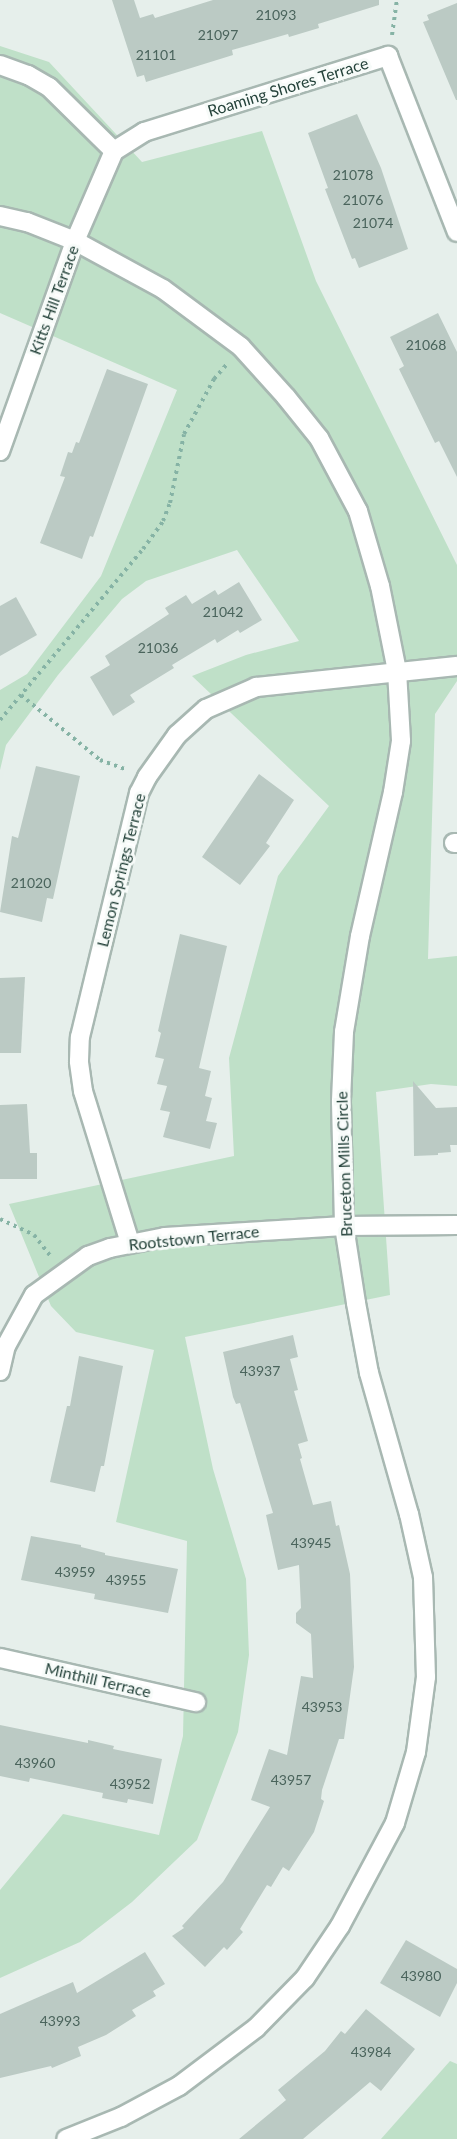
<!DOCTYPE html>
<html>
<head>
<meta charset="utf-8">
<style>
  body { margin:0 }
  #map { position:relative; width:457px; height:2139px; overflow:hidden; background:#e6efeb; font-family:Lato,sans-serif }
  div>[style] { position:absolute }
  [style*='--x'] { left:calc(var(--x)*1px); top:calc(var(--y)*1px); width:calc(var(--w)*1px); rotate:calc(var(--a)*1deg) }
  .green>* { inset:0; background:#bfe0c8 }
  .building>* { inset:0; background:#bbcac4 }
  .path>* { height:4px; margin-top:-2px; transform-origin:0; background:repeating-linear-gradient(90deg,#86b3a5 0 3px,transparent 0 7.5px) }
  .roads { filter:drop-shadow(2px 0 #a8b8b2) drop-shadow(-2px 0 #a8b8b2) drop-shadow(0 2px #a8b8b2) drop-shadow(0 -2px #a8b8b2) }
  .minor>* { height:18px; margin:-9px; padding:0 9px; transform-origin:9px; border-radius:9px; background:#fff }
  span { translate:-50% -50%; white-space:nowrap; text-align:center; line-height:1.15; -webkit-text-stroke:6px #f7fbf9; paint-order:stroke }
  .number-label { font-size:14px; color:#4a645c }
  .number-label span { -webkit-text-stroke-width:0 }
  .street-label { font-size:16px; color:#24423a }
</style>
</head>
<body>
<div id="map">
  <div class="green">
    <i style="clip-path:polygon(0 46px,49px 62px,142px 162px,262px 131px,316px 281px,457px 565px,457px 681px,435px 714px,428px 959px,457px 956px,457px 1086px,431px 1084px,376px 1092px,390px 1295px,185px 1337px,213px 1469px,246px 1579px,249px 1655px,238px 1732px,197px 1840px,132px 1902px,80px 1942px,0 1978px,0 1890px,63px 1814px,159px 1835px,183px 1736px,187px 1541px,116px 1522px,154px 1350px,76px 1332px,51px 1306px,9px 1204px,234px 1156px,229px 1058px,278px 876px,329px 806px,192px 676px,246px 655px,299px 641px,237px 550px,146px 581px,122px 599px,58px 675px,6px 745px,0 770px,0 690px,27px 674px,101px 576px,177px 390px,0 313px)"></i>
    <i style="clip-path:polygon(450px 2061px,457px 2064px,457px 2139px,381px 2139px)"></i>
  </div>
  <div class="building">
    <i style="clip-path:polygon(112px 0,134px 0,140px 18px,153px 14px,155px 18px,213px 0,379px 0,379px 5px,318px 24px,319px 28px,289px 37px,288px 34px,232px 50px,233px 55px,146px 82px,144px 75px,137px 77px)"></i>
    <i style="clip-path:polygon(457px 3px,457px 100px,456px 100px,423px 22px,429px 20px,427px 15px)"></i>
    <i style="clip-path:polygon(357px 114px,381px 168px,408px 249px,359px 268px,355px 258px,352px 259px,325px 189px,328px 188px,308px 133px)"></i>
    <i style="clip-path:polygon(438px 313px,457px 352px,457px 477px,439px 441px,435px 443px,399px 369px,404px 366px,390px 337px)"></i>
    <i style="clip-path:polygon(107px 369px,148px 384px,93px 537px,90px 536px,82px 559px,40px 543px,65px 477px,60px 476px,68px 452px,72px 453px,76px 442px,79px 443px)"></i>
    <i style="clip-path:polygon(239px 582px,262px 620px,240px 633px,238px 630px,217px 643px,215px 639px,172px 665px,174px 668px,130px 695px,135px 702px,113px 716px,90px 677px,110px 665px,105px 656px,169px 614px,165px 608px,186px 595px,192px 604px,215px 590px,218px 595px)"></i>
    <i style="clip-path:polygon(16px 597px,37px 635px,0 656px,0 606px)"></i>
    <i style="clip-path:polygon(36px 766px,80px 776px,53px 899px,47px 898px,42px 922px,0 912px,12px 836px,18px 838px)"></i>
    <i style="clip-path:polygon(259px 774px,294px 800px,266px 843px,270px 846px,240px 885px,202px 857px)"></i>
    <i style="clip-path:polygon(180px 934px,227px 946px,199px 1068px,211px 1071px,205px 1096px,212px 1098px,206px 1121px,217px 1123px,210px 1149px,163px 1137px,170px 1112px,160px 1110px,167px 1086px,157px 1084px,164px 1059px,155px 1057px,161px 1033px,158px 1031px)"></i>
    <i style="clip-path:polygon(25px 977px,21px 1053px,0 1053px,0 978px)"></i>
    <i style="clip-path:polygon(413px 1081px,436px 1108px,457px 1107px,457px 1145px,450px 1145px,451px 1152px,438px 1153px,438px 1155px,414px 1156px)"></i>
    <i style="clip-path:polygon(27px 1104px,30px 1153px,37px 1153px,37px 1179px,0 1179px,0 1105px)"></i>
    <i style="clip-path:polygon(293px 1335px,298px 1357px,290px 1359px,298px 1390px,294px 1391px,308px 1441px,298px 1444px,302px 1458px,300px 1459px,313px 1505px,331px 1501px,336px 1526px,339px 1525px,350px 1574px,354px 1667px,344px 1739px,339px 1739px,322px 1790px,321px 1799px,324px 1801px,314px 1832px,289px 1871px,283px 1867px,271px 1887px,267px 1885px,240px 1929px,243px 1932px,227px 1950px,224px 1947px,205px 1967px,172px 1936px,184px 1928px,182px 1926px,223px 1882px,270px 1807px,251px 1800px,269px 1749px,287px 1755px,301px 1676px,313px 1678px,311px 1634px,296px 1623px,296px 1613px,301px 1608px,299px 1565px,278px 1570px,266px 1515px,273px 1513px,240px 1403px,236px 1404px,233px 1397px,223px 1352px)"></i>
    <i style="clip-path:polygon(79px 1356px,123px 1366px,104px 1466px,101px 1466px,95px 1492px,50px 1482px,67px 1406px,70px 1406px)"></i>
    <i style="clip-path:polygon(31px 1536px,81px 1545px,81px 1547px,105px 1553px,105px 1555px,178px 1569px,168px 1613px,94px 1599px,95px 1594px,21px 1580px)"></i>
    <i style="clip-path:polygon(0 1725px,88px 1743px,88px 1740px,114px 1746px,113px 1749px,162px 1759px,153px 1804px,128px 1799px,127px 1803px,102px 1798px,103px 1793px,30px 1778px,29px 1782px,0 1776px)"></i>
    <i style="clip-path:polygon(406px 1940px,457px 1969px,457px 1983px,440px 2017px,380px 1983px)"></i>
    <i style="clip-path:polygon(145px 1952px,165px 1984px,153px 1991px,156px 1996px,132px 2010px,136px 2016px,106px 2035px,78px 2047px,81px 2056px,52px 2068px,51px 2066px,0 2078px,0 2014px,73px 1982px,77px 1993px)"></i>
    <i style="clip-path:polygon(366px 2009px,415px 2049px,381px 2091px,370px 2082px,303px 2139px,239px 2139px,286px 2100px,278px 2090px,325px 2051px,341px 2031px,345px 2034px)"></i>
  </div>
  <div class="path">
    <i style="--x:392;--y:35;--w:35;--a:-82"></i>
    <i style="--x:21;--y:695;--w:102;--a:39.4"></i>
    <i style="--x:100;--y:760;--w:29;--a:20"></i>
    <i style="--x:0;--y:720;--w:223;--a:-50.1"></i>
    <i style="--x:143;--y:549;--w:34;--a:-54"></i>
    <i style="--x:163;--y:521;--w:19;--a:-69"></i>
    <i style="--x:170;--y:503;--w:70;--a:-78.5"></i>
    <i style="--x:184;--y:434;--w:63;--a:-61.4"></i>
    <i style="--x:214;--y:379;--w:20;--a:-49"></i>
    <i style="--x:0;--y:1219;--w:38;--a:25"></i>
    <i style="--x:34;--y:1235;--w:28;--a:52"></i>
  </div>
  <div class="roads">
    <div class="minor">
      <i style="--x:0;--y:65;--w:30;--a:20"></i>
      <i style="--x:28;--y:75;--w:24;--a:30"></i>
      <i style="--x:49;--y:87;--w:91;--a:44.6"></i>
      <i style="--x:114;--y:151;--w:36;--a:-32"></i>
      <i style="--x:144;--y:132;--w:256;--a:-17.3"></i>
      <i style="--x:388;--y:56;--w:189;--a:68.6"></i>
      <i style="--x:0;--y:216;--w:28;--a:13"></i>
      <i style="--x:27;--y:222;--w:52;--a:21.6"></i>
      <i style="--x:75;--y:241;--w:100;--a:28.6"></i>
      <i style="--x:163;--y:289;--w:97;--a:36.6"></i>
      <i style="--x:241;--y:347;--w:67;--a:48"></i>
      <i style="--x:286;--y:397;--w:53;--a:51.2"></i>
      <i style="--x:319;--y:438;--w:83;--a:61.9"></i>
      <i style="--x:358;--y:511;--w:78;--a:73.7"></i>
      <i style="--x:380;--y:586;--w:87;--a:78.7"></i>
      <i style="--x:397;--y:671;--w:70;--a:86.7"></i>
      <i style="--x:401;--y:741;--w:52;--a:98.9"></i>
      <i style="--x:393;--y:792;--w:148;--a:102.9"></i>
      <i style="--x:360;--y:936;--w:97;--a:99.5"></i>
      <i style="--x:344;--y:1032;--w:70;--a:92.5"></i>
      <i style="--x:341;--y:1102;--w:124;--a:88.6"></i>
      <i style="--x:344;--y:1226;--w:78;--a:81.1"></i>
      <i style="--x:356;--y:1303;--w:71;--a:79.5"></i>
      <i style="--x:369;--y:1373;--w:147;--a:74.2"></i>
      <i style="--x:409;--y:1514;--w:65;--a:77.5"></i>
      <i style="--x:423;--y:1577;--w:100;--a:88.3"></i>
      <i style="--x:426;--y:1677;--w:76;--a:97.6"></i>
      <i style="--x:416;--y:1752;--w:74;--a:106.5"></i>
      <i style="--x:395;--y:1823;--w:117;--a:118.1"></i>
      <i style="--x:340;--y:1926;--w:63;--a:123.9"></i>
      <i style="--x:305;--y:1978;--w:70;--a:134.4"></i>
      <i style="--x:256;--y:2028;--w:96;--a:143"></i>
      <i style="--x:179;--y:2086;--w:66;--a:151.9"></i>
      <i style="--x:121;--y:2117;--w:59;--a:158.2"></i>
      <i style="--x:0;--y:451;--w:223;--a:-70.3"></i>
      <i style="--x:75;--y:241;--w:98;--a:-66.6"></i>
      <i style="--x:454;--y:843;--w:3;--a:0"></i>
      <i style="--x:130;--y:1243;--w:159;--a:-107.2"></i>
      <i style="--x:83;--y:1091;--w:30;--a:-98"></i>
      <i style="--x:79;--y:1061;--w:24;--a:-88"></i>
      <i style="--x:80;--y:1037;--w:251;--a:-76.4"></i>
      <i style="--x:139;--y:793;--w:18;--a:-63"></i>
      <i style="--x:147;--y:777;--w:52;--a:-54.5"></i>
      <i style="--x:177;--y:735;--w:39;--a:-42"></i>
      <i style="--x:206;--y:709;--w:55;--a:-23.7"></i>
      <i style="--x:256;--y:687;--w:202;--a:-6"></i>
      <i style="--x:0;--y:1371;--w:26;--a:-77"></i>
      <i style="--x:6;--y:1346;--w:58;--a:-61.2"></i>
      <i style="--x:34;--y:1295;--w:67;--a:-35.8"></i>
      <i style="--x:88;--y:1256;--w:23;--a:-20"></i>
      <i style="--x:110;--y:1248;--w:56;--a:-11.3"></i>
      <i style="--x:165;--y:1237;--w:179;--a:-3.5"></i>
      <i style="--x:344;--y:1226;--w:113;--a:-0.5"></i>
      <i style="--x:0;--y:1658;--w:201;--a:12.7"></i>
    </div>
  </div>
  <div class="number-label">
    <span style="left:276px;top:15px">21093</span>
    <span style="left:218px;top:35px">21097</span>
    <span style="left:156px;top:55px">21101</span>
    <span style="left:353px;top:175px">21078</span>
    <span style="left:363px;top:200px">21076</span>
    <span style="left:373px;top:223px">21074</span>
    <span style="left:426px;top:345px">21068</span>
    <span style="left:223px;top:612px">21042</span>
    <span style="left:158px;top:648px">21036</span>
    <span style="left:31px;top:883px">21020</span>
    <span style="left:260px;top:1371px">43937</span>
    <span style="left:311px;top:1543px">43945</span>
    <span style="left:75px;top:1572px">43959</span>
    <span style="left:126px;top:1580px">43955</span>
    <span style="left:322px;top:1707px">43953</span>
    <span style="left:35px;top:1763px">43960</span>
    <span style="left:291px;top:1780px">43957</span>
    <span style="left:130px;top:1784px">43952</span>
    <span style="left:421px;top:1976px">43980</span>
    <span style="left:60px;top:2021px">43993</span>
    <span style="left:371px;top:2052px">43984</span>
  </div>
  <div class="street-label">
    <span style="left:288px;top:87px;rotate:-17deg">Roaming Shores Terrace</span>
    <span style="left:54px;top:300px;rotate:-70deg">Kitts Hill Terrace</span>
    <span style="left:121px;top:870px;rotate:-76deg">Lemon Springs Terrace</span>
    <span style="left:344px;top:1164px;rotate:-92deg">Bruceton Mills Circle</span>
    <span style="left:194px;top:1238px;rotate:-6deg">Rootstown Terrace</span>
    <span style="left:98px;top:1680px;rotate:13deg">Minthill Terrace</span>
  </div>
</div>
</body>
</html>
